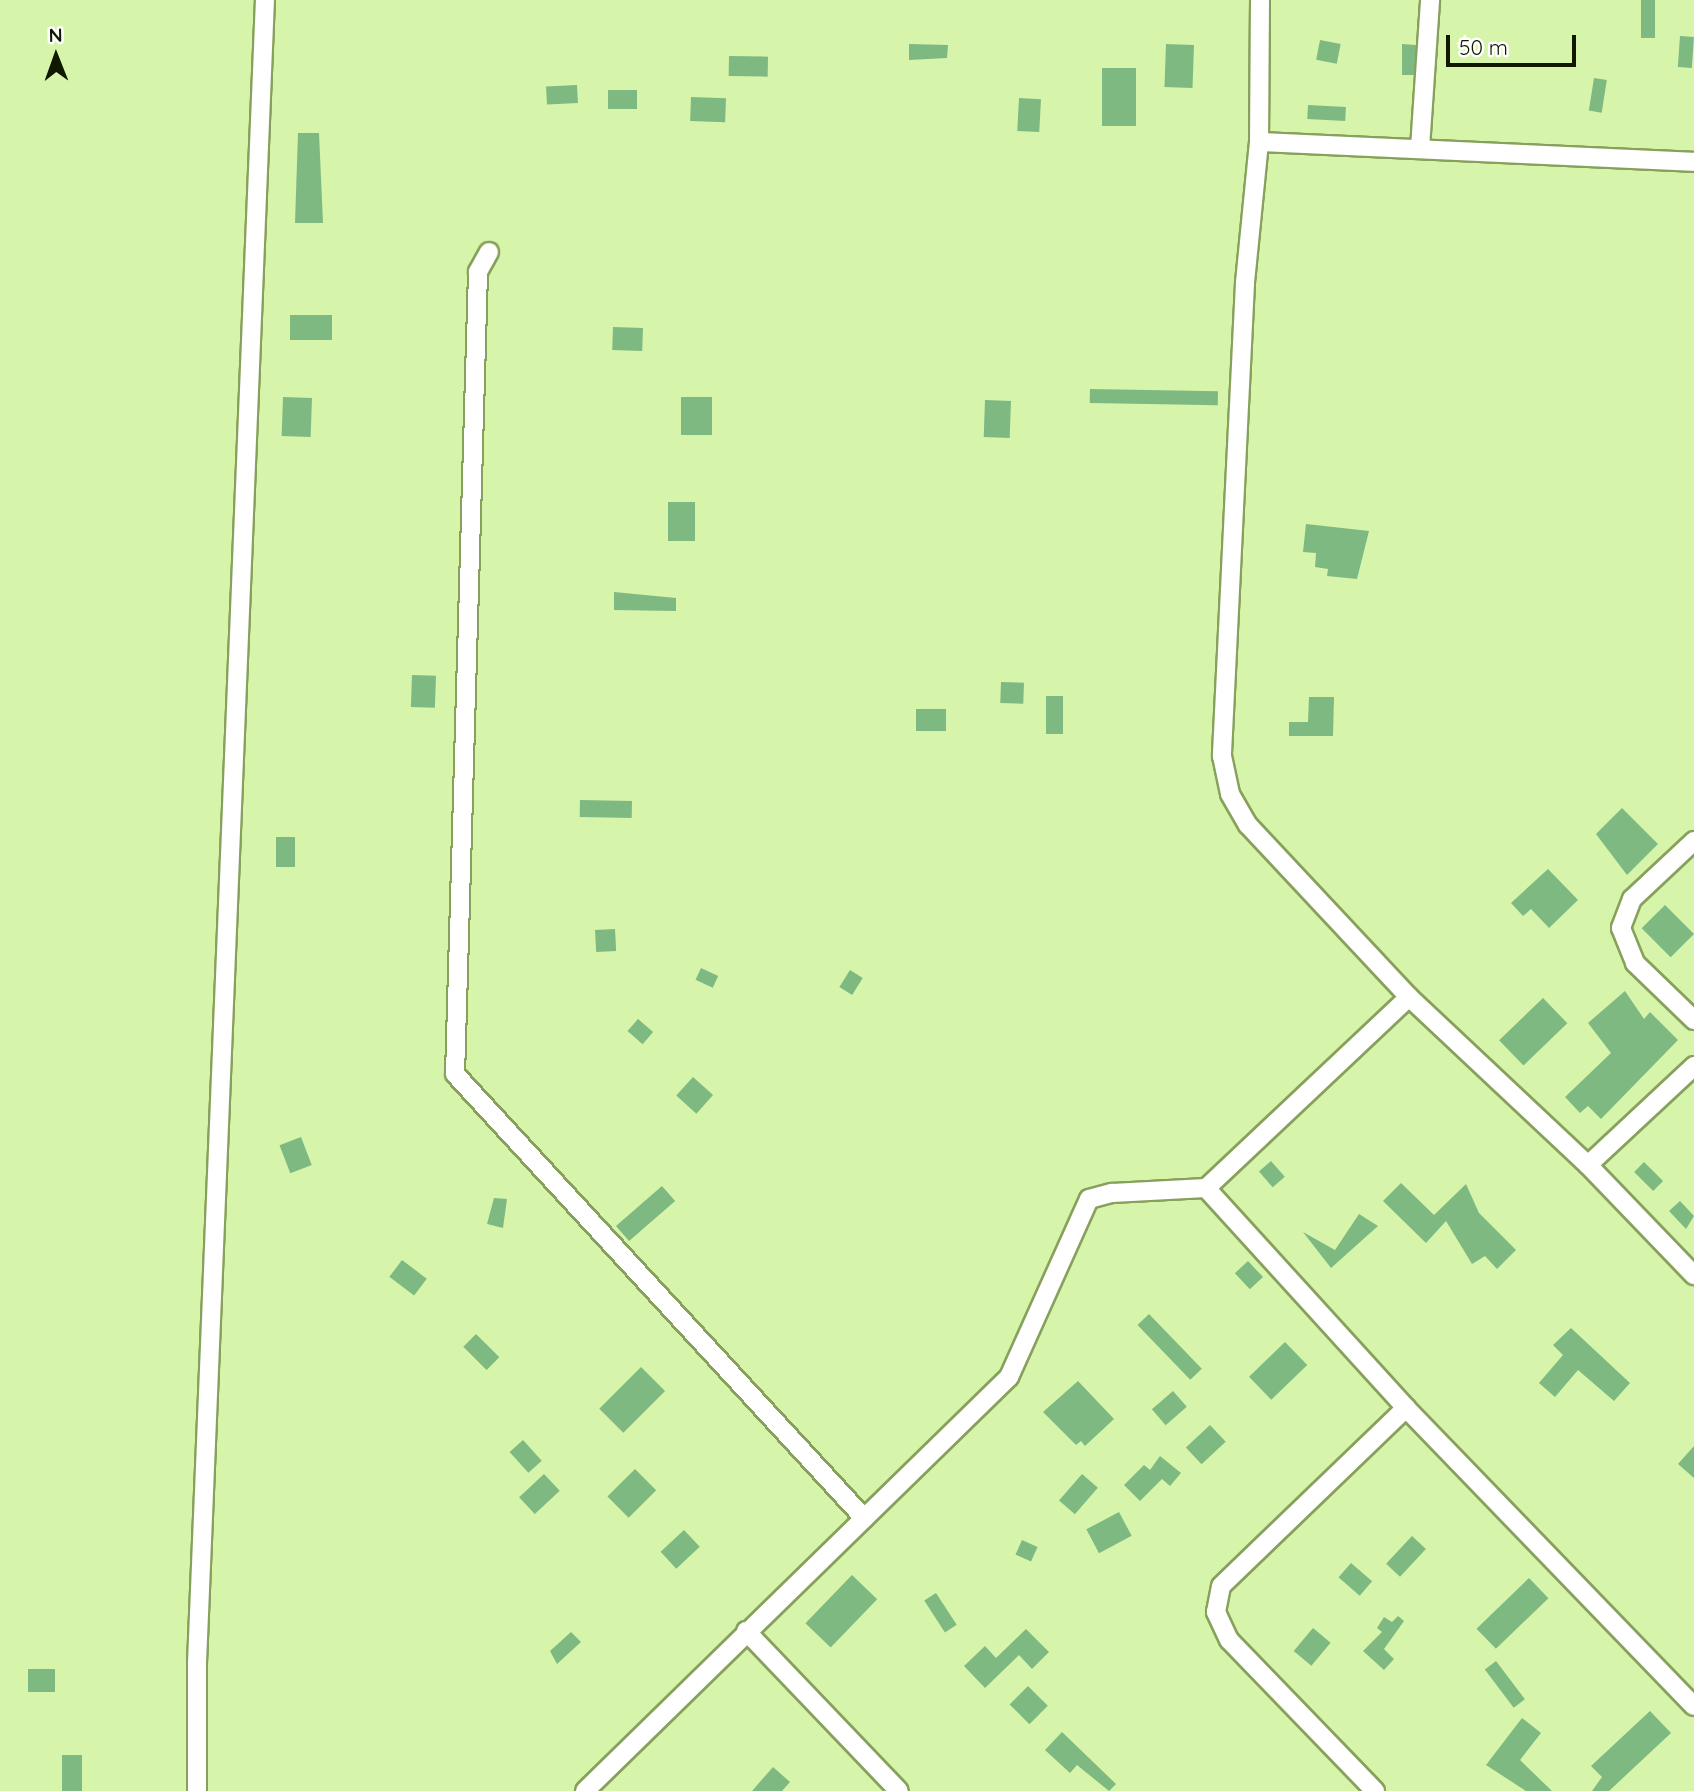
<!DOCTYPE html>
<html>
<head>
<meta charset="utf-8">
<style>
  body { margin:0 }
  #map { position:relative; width:1694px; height:1791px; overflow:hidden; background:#d6f4aa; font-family:Quicksand,sans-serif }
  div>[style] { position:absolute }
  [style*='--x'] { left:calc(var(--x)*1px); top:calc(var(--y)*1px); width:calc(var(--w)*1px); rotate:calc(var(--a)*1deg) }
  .building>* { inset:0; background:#7eb982; transform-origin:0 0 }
  .roads { filter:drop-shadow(2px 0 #87a15c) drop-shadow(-2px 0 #87a15c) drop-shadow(0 2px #87a15c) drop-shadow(0 -2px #87a15c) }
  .street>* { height:18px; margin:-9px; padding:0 9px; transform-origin:9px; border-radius:9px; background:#fff }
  span { translate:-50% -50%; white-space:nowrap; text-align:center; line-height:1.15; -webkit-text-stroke:6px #fff; paint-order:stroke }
  .north { position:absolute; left:21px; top:21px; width:70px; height:70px; -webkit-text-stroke:5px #fff; paint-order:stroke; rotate:359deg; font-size:19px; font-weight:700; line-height:28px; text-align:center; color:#101900 }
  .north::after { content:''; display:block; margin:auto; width:24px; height:32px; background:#101900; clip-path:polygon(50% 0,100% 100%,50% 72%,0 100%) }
  .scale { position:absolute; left:1446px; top:35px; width:130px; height:32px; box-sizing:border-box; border:4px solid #101900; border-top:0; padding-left:9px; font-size:21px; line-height:24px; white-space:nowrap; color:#101900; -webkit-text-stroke:5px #fff; paint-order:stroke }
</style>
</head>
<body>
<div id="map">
  <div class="building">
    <i style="left:1641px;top:0;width:14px;height:38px"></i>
    <i style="left:1680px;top:36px;width:14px;height:31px;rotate:4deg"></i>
    <i style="left:1320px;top:40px;width:21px;height:20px;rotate:11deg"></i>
    <i style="clip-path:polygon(909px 44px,948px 45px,947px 58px,909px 60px)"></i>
    <i style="left:1166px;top:44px;width:28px;height:43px;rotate:2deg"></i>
    <i style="clip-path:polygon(1402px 44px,1416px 45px,1414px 75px,1402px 75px)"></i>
    <i style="left:729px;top:56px;width:39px;height:20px;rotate:1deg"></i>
    <i style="left:1102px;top:68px;width:34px;height:58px"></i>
    <i style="left:1594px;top:78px;width:13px;height:33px;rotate:9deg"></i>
    <i style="left:577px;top:85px;width:18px;height:31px;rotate:87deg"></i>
    <i style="left:608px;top:90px;width:29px;height:19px"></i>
    <i style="left:691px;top:97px;width:35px;height:24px;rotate:2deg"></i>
    <i style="left:1019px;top:98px;width:22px;height:33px;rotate:3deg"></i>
    <i style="left:1308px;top:105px;width:38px;height:14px;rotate:3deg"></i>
    <i style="clip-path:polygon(298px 133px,319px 133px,323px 223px,295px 223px)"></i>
    <i style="left:290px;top:315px;width:42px;height:25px"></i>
    <i style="left:613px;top:327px;width:30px;height:23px;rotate:2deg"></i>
    <i style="left:1090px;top:389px;width:128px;height:14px;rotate:1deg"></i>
    <i style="left:283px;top:397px;width:29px;height:39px;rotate:2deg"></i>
    <i style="left:681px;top:397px;width:31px;height:38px"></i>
    <i style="left:985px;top:400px;width:26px;height:37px;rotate:2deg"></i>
    <i style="left:668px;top:502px;width:27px;height:39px"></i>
    <i style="clip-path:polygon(1306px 524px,1369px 531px,1357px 579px,1327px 576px,1328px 569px,1315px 567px,1316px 553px,1303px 552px)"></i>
    <i style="clip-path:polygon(614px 592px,676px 598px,676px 611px,614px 610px)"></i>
    <i style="left:412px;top:675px;width:24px;height:32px;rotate:2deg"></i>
    <i style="left:1001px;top:682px;width:23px;height:21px;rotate:2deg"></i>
    <i style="left:1046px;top:696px;width:17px;height:38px"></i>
    <i style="clip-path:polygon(1309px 697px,1334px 697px,1333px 736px,1289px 736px,1289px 722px,1308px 722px)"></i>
    <i style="left:916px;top:709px;width:30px;height:22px"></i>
    <i style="left:580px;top:800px;width:52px;height:17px;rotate:1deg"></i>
    <i style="clip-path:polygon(1622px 808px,1658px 844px,1627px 875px,1596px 834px)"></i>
    <i style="left:276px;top:837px;width:19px;height:30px"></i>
    <i style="clip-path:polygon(1548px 869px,1578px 900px,1549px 928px,1531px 909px,1523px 916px,1511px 903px)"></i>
    <i style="left:1665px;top:905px;width:41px;height:33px;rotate:45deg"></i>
    <i style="left:615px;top:929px;width:22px;height:20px;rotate:87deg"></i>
    <i style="left:701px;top:968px;width:19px;height:13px;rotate:25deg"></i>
    <i style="left:850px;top:970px;width:15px;height:20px;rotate:32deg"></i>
    <i style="clip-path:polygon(1625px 991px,1644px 1019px,1650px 1012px,1678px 1040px,1601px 1119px,1588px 1106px,1580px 1113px,1565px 1097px,1611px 1053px,1588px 1023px)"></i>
    <i style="left:1543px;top:998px;width:35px;height:61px;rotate:46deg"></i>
    <i style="left:638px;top:1019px;width:20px;height:16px;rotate:41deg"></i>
    <i style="left:693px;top:1077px;width:27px;height:25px;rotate:42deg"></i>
    <i style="left:301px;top:1137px;width:30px;height:23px;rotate:69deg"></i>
    <i style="left:1271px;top:1161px;width:21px;height:16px;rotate:49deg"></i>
    <i style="left:1644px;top:1162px;width:27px;height:14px;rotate:45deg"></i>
    <i style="clip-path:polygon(1401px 1183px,1434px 1215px,1466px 1184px,1479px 1213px,1516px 1250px,1497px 1269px,1485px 1256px,1472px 1264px,1446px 1221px,1426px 1243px,1383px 1201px)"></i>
    <i style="left:662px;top:1186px;width:20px;height:61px;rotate:49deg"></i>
    <i style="clip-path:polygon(494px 1198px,507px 1199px,503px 1228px,487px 1224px)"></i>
    <i style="clip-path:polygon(1680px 1201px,1694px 1216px,1686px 1229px,1669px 1211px)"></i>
    <i style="clip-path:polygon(1359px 1214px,1378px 1226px,1331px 1268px,1303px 1232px,1335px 1250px)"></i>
    <i style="left:402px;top:1260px;width:31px;height:21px;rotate:37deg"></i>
    <i style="left:1248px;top:1261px;width:22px;height:18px;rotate:47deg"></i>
    <i style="left:1149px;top:1314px;width:76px;height:16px;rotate:46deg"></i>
    <i style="clip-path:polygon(1571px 1328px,1630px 1383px,1614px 1401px,1578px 1370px,1555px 1397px,1539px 1383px,1563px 1355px,1553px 1345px)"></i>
    <i style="left:476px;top:1334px;width:33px;height:18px;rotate:45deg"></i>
    <i style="left:1285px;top:1342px;width:32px;height:50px;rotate:46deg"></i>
    <i style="left:641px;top:1367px;width:34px;height:59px;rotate:45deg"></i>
    <i style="clip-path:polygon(1078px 1381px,1114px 1419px,1085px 1446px,1081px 1441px,1076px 1445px,1043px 1412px)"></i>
    <i style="left:1173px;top:1391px;width:21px;height:28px;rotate:49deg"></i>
    <i style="left:1210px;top:1425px;width:23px;height:33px;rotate:47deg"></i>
    <i style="left:523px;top:1440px;width:28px;height:18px;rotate:48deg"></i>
    <i style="clip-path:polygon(1694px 1446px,1694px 1478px,1678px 1464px)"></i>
    <i style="clip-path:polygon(1160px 1456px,1181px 1473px,1170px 1486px,1162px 1479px,1140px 1501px,1124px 1485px,1144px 1465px,1150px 1470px)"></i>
    <i style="left:635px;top:1469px;width:30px;height:39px;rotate:45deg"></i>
    <i style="left:544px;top:1474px;width:23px;height:34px;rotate:47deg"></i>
    <i style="left:1082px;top:1474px;width:21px;height:35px;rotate:41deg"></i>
    <i style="left:1119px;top:1512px;width:27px;height:37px;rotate:62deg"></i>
    <i style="left:684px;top:1530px;width:23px;height:32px;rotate:47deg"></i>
    <i style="left:1412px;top:1536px;width:19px;height:38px;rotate:43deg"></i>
    <i style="left:1022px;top:1540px;width:17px;height:16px;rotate:24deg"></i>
    <i style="left:1351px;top:1563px;width:28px;height:19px;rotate:41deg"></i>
    <i style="left:852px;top:1575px;width:35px;height:67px;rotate:44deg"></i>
    <i style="left:1529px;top:1578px;width:28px;height:73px;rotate:46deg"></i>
    <i style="left:936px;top:1593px;width:38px;height:14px;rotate:57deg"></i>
    <i style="clip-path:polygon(1398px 1616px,1404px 1621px,1384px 1649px,1394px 1659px,1384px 1670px,1363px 1651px,1382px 1632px,1377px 1628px,1384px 1617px,1392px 1622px)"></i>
    <i style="left:1313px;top:1628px;width:23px;height:30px;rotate:40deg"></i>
    <i style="clip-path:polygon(1026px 1629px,1049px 1652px,1032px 1669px,1019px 1655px,985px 1688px,964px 1666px,985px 1646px,996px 1658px)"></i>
    <i style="clip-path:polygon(571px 1632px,581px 1642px,557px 1664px,550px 1651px)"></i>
    <i style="left:1496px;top:1661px;width:48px;height:14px;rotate:53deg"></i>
    <i style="left:28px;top:1669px;width:27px;height:23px"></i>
    <i style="left:1028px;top:1686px;width:28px;height:26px;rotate:45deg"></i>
    <i style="clip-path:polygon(1650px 1711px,1671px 1733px,1609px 1791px,1592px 1791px,1602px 1777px,1591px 1766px)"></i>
    <i style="clip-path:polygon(1522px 1718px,1541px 1733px,1520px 1760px,1552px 1791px,1526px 1791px,1486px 1765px)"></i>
    <i style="clip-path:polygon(1062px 1732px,1116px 1784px,1109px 1791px,1077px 1765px,1070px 1773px,1045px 1750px)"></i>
    <i style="left:62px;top:1755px;width:20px;height:36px"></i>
    <i style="clip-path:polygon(773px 1767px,790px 1782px,782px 1791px,752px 1791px)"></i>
  </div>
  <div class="roads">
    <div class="street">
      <i style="--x:1260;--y:0;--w:142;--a:90.4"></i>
      <i style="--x:1259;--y:142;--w:142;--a:95.7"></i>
      <i style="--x:1245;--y:283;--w:474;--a:92.8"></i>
      <i style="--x:1222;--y:756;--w:39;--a:78"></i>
      <i style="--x:1230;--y:794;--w:36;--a:60"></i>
      <i style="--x:1248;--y:825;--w:236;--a:46.9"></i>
      <i style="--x:1409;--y:997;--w:245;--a:43.2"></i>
      <i style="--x:1588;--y:1165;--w:153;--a:46.1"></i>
      <i style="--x:1259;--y:142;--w:435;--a:2.6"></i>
      <i style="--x:1420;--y:148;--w:148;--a:-86.1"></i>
      <i style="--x:489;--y:252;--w:23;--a:119"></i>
      <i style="--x:478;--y:272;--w:802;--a:91.64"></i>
      <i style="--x:455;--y:1074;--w:604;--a:47.35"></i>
      <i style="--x:1694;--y:841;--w:85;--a:136.9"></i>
      <i style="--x:1632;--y:899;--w:31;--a:111"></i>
      <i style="--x:1621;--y:928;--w:38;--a:68"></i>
      <i style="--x:1635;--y:963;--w:82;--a:44"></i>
      <i style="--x:1409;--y:997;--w:279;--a:136.7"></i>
      <i style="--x:1206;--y:1188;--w:297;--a:47.7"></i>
      <i style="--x:1406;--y:1408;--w:414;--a:46"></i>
      <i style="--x:1588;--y:1165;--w:145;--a:-43"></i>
      <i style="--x:746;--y:1631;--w:221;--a:46.3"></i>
      <i style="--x:197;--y:1791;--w:128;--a:-90"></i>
      <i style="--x:197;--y:1663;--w:1664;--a:-87.66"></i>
      <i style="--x:585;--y:1791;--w:593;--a:-44.32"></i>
      <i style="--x:1009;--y:1377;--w:195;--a:-65.8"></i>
      <i style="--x:1089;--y:1199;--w:24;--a:-15"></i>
      <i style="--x:1112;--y:1193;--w:94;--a:-3"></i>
      <i style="--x:1375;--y:1791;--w:210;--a:-134"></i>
      <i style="--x:1229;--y:1640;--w:31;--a:-115"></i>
      <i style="--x:1216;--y:1612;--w:26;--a:-79"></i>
      <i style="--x:1221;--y:1586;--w:257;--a:-43.9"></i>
    </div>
  </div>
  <div class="north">N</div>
  <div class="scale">50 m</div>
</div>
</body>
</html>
